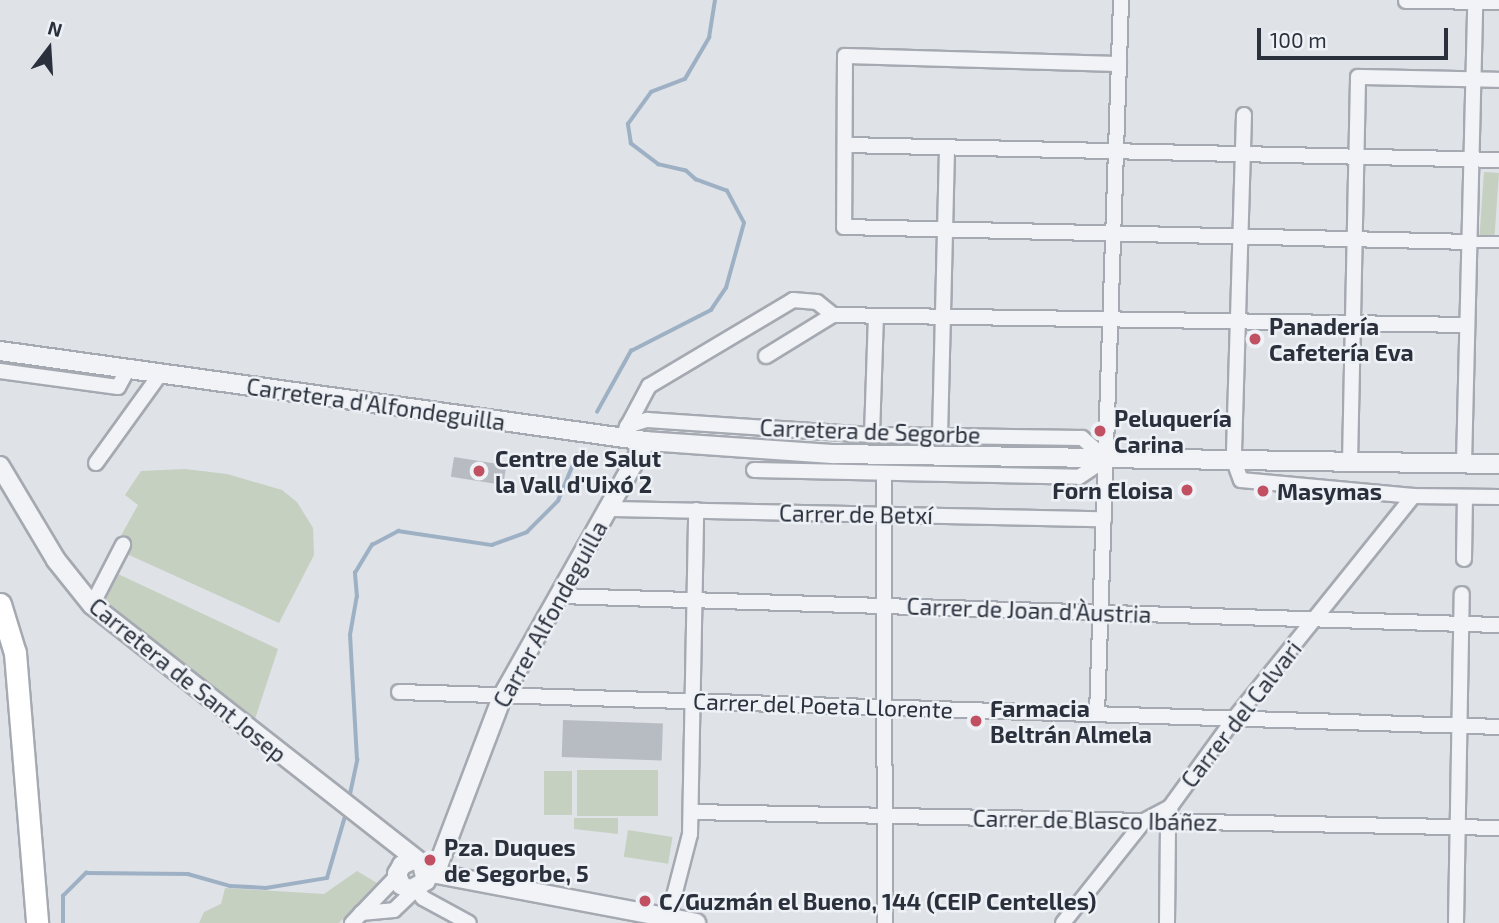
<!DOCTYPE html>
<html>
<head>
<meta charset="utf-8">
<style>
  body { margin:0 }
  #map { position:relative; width:1499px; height:923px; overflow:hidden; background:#dfe2e7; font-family:"Exo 2",sans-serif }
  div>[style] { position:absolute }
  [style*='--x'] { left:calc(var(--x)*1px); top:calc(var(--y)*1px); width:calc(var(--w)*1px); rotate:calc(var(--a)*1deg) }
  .green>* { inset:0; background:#c5d0c1; transform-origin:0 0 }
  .stream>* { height:3.5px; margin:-1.75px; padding:0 1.75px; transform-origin:1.75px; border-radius:1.75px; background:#9eb1c4 }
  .building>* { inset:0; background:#b7bcc3; transform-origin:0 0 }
  .roads { filter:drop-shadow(2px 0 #a5a9b1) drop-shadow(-2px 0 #a5a9b1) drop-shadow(0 2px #a5a9b1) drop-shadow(0 -2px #a5a9b1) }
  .pedestrian>* { height:10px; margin:-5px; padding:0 5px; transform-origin:5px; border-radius:5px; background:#f2f3f6 }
  .minor>* { height:14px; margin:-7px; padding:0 7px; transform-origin:7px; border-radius:7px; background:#f2f3f6 }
  .tertiary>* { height:18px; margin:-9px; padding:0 9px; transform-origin:9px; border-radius:9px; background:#f2f3f6 }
  .secondary>* { height:21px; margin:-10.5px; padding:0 10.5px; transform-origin:10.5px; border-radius:10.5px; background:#fff }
  .dots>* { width:19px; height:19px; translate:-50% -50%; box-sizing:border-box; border:4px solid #eef1f5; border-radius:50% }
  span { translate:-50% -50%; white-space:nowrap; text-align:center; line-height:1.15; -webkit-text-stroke:5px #eef1f5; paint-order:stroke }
  .poi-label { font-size:23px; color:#2a313d; font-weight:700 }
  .left { translate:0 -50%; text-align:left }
  .right { translate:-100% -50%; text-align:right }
  .street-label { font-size:23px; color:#2a313d }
  .north { position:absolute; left:14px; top:14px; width:70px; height:70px; -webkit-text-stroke:5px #eef1f5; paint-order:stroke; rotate:17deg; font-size:19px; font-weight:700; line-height:28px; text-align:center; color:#2a313d }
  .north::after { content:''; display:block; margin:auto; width:24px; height:32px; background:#2a313d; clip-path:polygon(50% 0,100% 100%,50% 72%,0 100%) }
  .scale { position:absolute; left:1257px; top:28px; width:191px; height:32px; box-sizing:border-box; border:4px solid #2a313d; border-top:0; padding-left:9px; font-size:21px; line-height:24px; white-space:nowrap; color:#2a313d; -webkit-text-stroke:5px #eef1f5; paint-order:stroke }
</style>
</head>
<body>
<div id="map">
  <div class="green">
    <i style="left:1484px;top:172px;width:15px;height:76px;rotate:4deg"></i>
    <i style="clip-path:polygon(185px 469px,227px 474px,282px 490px,297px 502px,313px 528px,314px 555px,279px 623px,129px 555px,118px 541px,138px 505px,125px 495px,141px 471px)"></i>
    <i style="clip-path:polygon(118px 574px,278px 649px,254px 722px,105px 600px)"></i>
    <i style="left:577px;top:770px;width:81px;height:46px"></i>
    <i style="left:544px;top:771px;width:28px;height:44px"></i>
    <i style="clip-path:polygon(574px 818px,618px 818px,618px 834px,574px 829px)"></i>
    <i style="left:628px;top:830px;width:45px;height:27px;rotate:9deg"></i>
    <i style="clip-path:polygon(357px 871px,377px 883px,339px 923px,199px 923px,204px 912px,221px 904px,225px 888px,324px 894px)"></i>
  </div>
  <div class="stream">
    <i style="--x:597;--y:412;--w:70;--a:-60.9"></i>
    <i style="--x:631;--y:351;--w:90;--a:-27.1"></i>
    <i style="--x:711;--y:310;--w:27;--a:-56"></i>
    <i style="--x:726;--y:288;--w:67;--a:-74.5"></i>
    <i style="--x:744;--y:223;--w:36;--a:-118"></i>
    <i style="--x:727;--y:191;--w:33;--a:-160"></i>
    <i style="--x:696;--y:180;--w:13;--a:-138"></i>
    <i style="--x:686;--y:171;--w:28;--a:-167"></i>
    <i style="--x:659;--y:165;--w:35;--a:-143"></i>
    <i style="--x:631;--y:144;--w:20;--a:-99"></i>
    <i style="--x:628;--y:124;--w:39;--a:-54"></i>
    <i style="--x:651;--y:92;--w:36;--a:-21"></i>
    <i style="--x:685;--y:79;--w:48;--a:-59.7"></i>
    <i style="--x:709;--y:38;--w:38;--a:-81"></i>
    <i style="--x:349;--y:799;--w:40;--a:-78"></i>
    <i style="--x:357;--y:760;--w:125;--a:-93.2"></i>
    <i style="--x:350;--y:635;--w:39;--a:-80"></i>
    <i style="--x:357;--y:597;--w:24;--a:-95"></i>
    <i style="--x:355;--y:573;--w:33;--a:-59"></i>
    <i style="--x:372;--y:545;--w:30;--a:-28"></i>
    <i style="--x:398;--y:531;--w:95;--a:8.5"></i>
    <i style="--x:492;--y:545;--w:37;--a:-20"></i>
    <i style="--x:527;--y:532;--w:44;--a:-45"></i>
    <i style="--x:558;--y:501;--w:50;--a:-67.6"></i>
    <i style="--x:63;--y:923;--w:27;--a:-90"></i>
    <i style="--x:63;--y:896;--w:33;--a:-45"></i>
    <i style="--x:86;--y:873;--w:102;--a:0.6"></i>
    <i style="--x:188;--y:874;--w:44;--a:15.9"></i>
    <i style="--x:230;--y:886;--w:36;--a:3"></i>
    <i style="--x:266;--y:888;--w:62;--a:-9.3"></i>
    <i style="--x:327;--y:878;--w:68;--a:-73.7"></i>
  </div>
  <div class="building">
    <i style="left:454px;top:457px;width:53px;height:20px;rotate:9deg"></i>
    <i style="left:563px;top:720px;width:100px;height:37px;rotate:2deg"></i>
  </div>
  <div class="roads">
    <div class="pedestrian">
      <i style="--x:1469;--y:242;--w:30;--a:0"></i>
    </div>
    <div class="minor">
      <i style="--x:1406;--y:1;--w:93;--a:0.6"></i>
      <i style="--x:1119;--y:64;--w:274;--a:-178.3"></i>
      <i style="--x:845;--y:56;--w:171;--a:90.3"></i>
      <i style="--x:844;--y:227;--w:625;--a:1.37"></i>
      <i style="--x:1244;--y:115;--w:346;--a:91.7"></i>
      <i style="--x:1234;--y:461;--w:20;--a:70"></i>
      <i style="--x:1241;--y:480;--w:173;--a:5.3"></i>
      <i style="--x:1413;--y:496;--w:86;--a:0.7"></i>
      <i style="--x:845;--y:145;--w:654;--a:1.31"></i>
      <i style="--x:766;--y:356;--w:79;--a:-31.5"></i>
      <i style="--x:833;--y:315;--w:634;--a:0.9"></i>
      <i style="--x:0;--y:371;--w:119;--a:7.7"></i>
      <i style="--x:118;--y:387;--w:21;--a:-61"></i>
      <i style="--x:627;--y:426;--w:21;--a:-17"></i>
      <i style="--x:647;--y:420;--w:225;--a:3.8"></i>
      <i style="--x:872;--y:435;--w:210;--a:0.8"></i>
      <i style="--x:1082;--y:438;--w:32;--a:41"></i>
      <i style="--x:626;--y:429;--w:49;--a:-61.9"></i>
      <i style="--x:649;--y:386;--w:168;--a:-30.8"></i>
      <i style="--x:793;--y:300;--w:24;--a:5"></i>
      <i style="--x:817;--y:302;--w:21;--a:39"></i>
      <i style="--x:872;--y:435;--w:119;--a:-88.1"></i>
      <i style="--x:940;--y:436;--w:288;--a:-88.6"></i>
      <i style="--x:1350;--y:462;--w:385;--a:-88.8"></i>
      <i style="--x:1358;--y:77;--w:141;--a:1.2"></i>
      <i style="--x:96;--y:463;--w:111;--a:-54.2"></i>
      <i style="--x:1464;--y:464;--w:464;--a:-88.6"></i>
      <i style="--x:754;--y:470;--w:325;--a:1.2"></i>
      <i style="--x:1079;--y:477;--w:32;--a:-34"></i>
      <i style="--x:884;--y:476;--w:447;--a:89.9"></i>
      <i style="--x:608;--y:509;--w:496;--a:1.2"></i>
      <i style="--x:1464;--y:559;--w:62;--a:-89.1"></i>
      <i style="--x:559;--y:596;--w:940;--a:1.77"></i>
      <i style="--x:92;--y:605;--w:68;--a:-62.7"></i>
      <i style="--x:399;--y:692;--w:1101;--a:1.82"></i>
      <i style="--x:1097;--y:714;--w:714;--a:-88.07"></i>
      <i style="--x:691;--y:812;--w:808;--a:1.13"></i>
      <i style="--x:417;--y:890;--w:10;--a:53"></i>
      <i style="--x:423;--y:898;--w:52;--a:28.5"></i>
      <i style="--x:361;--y:913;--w:33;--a:-5"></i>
      <i style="--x:394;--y:910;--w:29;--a:-44"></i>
      <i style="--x:352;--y:923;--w:65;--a:-46.2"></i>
      <i style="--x:667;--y:923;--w:92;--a:-75.5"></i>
      <i style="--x:690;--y:834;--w:324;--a:-88.9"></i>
      <i style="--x:1063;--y:923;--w:130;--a:-51.5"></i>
      <i style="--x:1144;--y:821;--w:30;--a:-28"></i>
      <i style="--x:1170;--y:807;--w:109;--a:-54"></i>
      <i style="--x:1234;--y:719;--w:286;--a:-51.2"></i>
      <i style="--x:1167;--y:923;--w:102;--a:-89.4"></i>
      <i style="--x:1456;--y:923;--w:329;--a:-89"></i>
    </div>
    <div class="tertiary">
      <i style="--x:0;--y:351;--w:652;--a:7.93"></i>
      <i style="--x:646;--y:441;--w:188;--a:4"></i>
      <i style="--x:834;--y:454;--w:665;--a:0.86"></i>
      <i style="--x:0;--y:466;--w:109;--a:59.2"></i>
      <i style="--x:56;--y:560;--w:58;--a:51.3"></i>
      <i style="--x:92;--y:605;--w:420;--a:38.1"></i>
      <i style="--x:422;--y:864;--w:17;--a:77"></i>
      <i style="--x:426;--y:881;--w:18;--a:151"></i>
      <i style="--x:410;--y:890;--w:10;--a:-151"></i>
      <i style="--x:401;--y:885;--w:12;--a:-110"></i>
      <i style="--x:397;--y:874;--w:10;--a:-61"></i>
      <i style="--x:402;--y:865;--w:12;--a:-24"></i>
      <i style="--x:436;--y:871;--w:188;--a:-69.2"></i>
      <i style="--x:503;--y:695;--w:291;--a:-60.6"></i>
      <i style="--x:427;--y:872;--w:274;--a:10.7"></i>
    </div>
    <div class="secondary">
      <i style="--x:0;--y:604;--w:51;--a:73"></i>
      <i style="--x:15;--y:653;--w:271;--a:85.3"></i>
    </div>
  </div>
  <div class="dots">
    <i style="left:1255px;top:339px;background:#c15063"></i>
    <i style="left:1100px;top:431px;background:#c15063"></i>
    <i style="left:479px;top:471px;background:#c15063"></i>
    <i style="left:1187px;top:490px;background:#c15063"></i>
    <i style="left:1263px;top:491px;background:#c15063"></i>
    <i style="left:976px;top:721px;background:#c15063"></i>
    <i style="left:430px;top:860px;background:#c15063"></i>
    <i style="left:645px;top:901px;background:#c15063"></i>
  </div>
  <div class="poi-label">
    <span class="left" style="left:1269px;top:339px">Panadería<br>Cafetería Eva</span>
    <span class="left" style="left:1114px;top:431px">Peluquería<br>Carina</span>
    <span class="left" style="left:495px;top:471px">Centre de Salut<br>la Vall d'Uixó 2</span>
    <span class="right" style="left:1173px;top:490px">Forn Eloisa</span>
    <span class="left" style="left:1277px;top:491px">Masymas</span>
    <span class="left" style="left:990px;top:721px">Farmacia<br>Beltrán Almela</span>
    <span class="left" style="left:444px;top:860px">Pza. Duques<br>de Segorbe, 5</span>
    <span class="left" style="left:659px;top:901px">C/Guzmán el Bueno, 144 (CEIP Centelles)</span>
  </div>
  <div class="street-label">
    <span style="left:376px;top:404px;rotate:8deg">Carretera d'Alfondeguilla</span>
    <span style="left:870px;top:431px;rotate:2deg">Carretera de Segorbe</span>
    <span style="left:856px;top:514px;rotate:1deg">Carrer de Betxí</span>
    <span style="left:1029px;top:610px;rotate:2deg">Carrer de Joan d'Àustria</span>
    <span style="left:550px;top:614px;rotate:-61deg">Carrer Alfondeguilla</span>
    <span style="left:188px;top:680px;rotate:39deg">Carretera de Sant Josep</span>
    <span style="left:823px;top:705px;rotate:2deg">Carrer del Poeta Llorente</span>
    <span style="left:1241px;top:714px;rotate:-52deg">Carrer del Calvari</span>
    <span style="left:1095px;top:820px;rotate:1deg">Carrer de Blasco Ibáñez</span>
  </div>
  <div class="north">N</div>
  <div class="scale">100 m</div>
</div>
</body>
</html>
